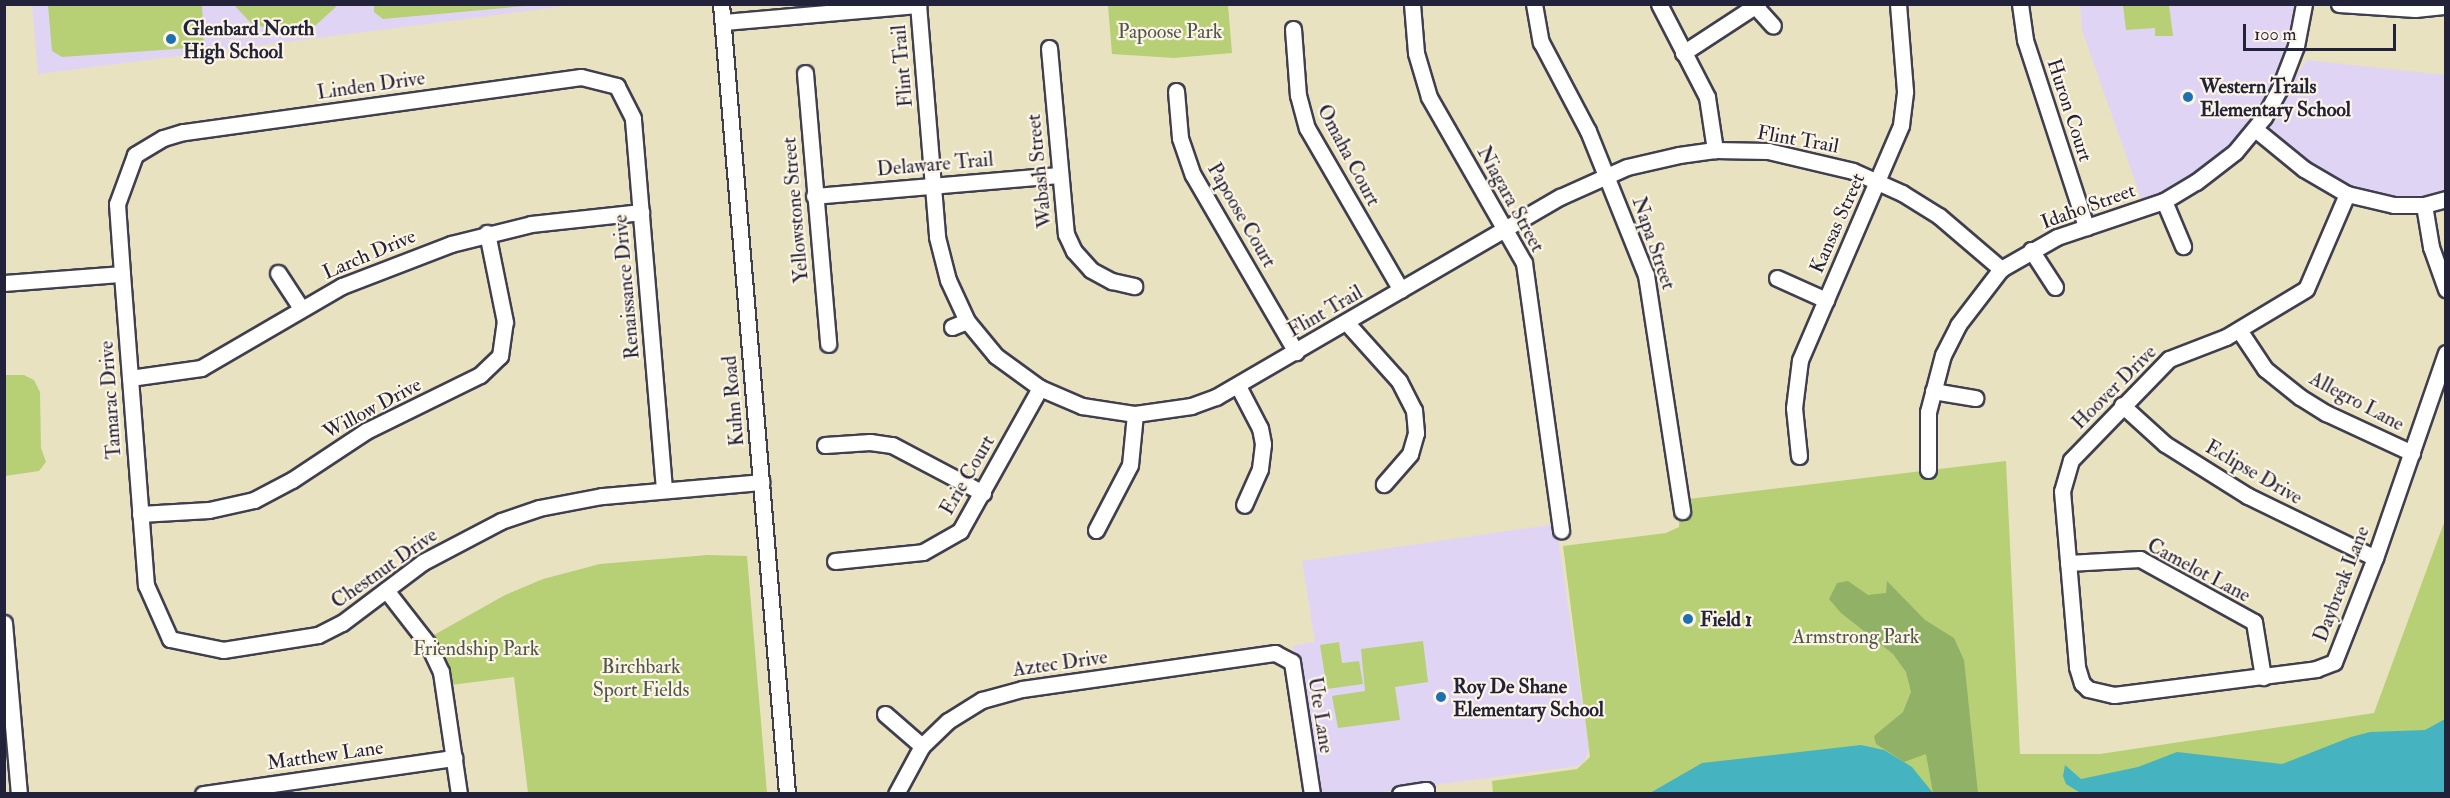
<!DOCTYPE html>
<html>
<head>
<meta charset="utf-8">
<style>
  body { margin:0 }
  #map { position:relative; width:2450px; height:798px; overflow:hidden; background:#e9e2c1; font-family:"IM FELL Double Pica",serif }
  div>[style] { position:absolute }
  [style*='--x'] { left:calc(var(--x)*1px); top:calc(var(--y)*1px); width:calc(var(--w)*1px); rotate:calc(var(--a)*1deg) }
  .built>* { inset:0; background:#e0d4f4 }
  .green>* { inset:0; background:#b7d075 }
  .forest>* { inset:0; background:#91b266 }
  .water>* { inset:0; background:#45b4c0 }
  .roads { filter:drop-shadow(2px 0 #403f4f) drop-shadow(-2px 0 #403f4f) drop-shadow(0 2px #403f4f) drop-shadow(0 -2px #403f4f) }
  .minor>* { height:15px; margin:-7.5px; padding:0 7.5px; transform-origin:7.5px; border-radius:7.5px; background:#fff }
  .dots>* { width:16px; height:16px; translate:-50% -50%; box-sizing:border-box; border:3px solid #fcf5e5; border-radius:50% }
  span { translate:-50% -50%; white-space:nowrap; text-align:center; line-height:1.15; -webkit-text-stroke:4.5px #fcf5e5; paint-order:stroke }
  .poi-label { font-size:20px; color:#22223b; font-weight:700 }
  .left { translate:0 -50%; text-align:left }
  .park-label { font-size:20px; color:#4f564c }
  .street-label { font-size:20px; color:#22223b }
  .frame { position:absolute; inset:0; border:6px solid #22223b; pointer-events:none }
  .scale { position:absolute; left:2243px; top:24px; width:153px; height:27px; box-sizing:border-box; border:3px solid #22223b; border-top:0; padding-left:8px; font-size:18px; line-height:21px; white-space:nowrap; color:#22223b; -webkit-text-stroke:4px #fcf5e5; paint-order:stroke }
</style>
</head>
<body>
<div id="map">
  <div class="built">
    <i style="clip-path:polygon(32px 4px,573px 5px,38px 74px)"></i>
    <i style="clip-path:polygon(2080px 5px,2300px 5px,2292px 45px,2259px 119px,2231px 151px,2195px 179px,2143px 204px,2082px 30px)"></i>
    <i style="clip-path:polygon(2307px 60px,2445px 75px,2445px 191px,2436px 198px,2405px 200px,2338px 186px,2260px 128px)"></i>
    <i style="clip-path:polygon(1556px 524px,1589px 748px,1585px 761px,1578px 766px,1373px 793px,1315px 793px,1293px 646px,1315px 642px,1302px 561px)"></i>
  </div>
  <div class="green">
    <i style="clip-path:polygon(48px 5px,202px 5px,204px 47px,62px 57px,52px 51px)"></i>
    <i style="clip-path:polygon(234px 5px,338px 5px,316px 25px,283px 32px,252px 24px)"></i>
    <i style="clip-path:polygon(374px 5px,536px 4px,536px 5px,383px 19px,374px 12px)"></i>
    <i style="clip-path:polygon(1108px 5px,1228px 5px,1232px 53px,1174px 58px,1112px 54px)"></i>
    <i style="clip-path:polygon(2123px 5px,2169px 5px,2173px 36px,2155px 36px,2155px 28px,2126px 30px)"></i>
    <i style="clip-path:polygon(5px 375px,24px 375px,34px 380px,40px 392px,41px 448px,46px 462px,39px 471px,5px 476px)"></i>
    <i style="clip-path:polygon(2006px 461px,2020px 754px,2100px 754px,2374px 713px,2445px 520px,2445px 793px,1493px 794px,1492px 781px,1577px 769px,1590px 757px,1563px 546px,1666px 533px,1679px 527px,1680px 500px)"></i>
    <i style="clip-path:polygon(708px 555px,747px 556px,767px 793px,528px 793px,514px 677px,443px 686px,425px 640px,505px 595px,543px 579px,600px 564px)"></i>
    <i style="clip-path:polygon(1423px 641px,1428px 682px,1395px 687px,1400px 720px,1338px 728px,1332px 696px,1365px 691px,1361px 649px)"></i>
    <i style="clip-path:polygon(1339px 642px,1342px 663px,1359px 661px,1363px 684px,1327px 689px,1320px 645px)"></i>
  </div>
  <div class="forest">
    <i style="clip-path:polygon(1848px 581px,1868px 595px,1886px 593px,1887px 581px,1925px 620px,1954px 638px,1964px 660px,1978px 793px,1933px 793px,1926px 754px,1904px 762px,1876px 744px,1874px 736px,1903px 712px,1911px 692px,1906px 672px,1893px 654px,1841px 613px,1829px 599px,1837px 583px)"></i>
  </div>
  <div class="water">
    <i style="clip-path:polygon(2445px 719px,2445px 793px,2082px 794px,2066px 784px,2063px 776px,2065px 765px,2081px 779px,2138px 767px,2177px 752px,2282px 764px,2351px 737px,2370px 732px,2425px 730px)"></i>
    <i style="clip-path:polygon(1861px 745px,1884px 750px,1912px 767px,1933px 793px,1650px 793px,1702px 763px)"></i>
  </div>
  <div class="roads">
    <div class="minor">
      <i style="--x:721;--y:4;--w:793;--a:85.22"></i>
      <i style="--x:918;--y:4;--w:234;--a:85.3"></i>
      <i style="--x:937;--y:237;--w:44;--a:75.7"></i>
      <i style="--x:948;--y:280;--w:45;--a:65.1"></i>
      <i style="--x:967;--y:321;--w:45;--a:50.4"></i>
      <i style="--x:996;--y:356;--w:54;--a:36"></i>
      <i style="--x:1040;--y:388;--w:46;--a:23.2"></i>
      <i style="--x:1082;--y:406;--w:54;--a:8.6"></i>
      <i style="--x:1135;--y:414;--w:57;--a:-8.1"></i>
      <i style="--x:1191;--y:406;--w:27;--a:-20"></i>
      <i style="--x:1216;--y:397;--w:398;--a:-30.2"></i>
      <i style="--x:1560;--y:197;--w:73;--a:-24.1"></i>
      <i style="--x:1627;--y:167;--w:53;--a:-13"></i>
      <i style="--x:1679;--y:155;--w:36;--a:-8"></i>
      <i style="--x:1715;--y:150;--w:53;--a:1.1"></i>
      <i style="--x:1768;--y:151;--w:87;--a:13.2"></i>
      <i style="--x:1853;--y:171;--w:54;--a:24.2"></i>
      <i style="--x:1902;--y:193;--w:44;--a:31.9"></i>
      <i style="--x:1939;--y:216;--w:82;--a:40.5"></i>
      <i style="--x:1412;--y:4;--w:49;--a:85.3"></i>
      <i style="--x:1416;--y:53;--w:46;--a:73.5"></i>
      <i style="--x:1429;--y:97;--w:191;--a:60.2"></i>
      <i style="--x:1524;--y:263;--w:270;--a:82.1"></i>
      <i style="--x:1534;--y:4;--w:39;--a:80"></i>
      <i style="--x:1541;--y:42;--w:101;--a:62.2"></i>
      <i style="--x:1588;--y:131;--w:155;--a:68.1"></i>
      <i style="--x:1646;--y:275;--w:239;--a:81.3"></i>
      <i style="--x:1659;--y:4;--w:105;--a:62.7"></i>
      <i style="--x:1707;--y:97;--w:54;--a:81.4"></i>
      <i style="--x:2020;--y:4;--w:36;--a:82"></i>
      <i style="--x:2025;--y:40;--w:197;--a:71.9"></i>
      <i style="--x:2339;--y:4;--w:76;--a:3.8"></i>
      <i style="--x:2415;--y:9;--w:31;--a:-6"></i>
      <i style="--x:1756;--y:7;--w:25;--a:48"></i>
      <i style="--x:723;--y:22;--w:196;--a:-5"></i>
      <i style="--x:1293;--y:29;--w:66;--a:85.7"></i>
      <i style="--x:1298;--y:95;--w:34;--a:75"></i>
      <i style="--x:1307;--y:128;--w:187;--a:59.9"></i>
      <i style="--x:1049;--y:48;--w:187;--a:84.8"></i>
      <i style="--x:1066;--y:234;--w:19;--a:65"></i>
      <i style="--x:1074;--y:251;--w:25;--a:48"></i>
      <i style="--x:1091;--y:270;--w:24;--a:28"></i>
      <i style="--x:1112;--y:281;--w:23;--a:13"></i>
      <i style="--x:1683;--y:53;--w:90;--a:-33.2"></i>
      <i style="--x:805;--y:73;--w:272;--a:85.1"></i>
      <i style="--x:1176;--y:91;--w:47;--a:85.1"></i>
      <i style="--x:1180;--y:138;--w:39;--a:71"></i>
      <i style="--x:1193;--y:175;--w:205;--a:59.8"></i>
      <i style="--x:2255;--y:129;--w:63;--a:39.2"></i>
      <i style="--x:2304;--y:169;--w:50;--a:30.2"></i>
      <i style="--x:2347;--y:194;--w:48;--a:13.2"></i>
      <i style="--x:2394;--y:205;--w:30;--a:0"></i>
      <i style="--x:2424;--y:205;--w:23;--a:-15"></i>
      <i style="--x:2347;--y:194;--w:103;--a:113.3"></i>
      <i style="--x:2306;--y:289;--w:93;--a:149"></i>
      <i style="--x:2226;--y:337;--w:61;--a:158.9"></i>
      <i style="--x:2169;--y:359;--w:141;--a:134.1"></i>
      <i style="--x:2071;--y:460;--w:32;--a:106"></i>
      <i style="--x:2062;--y:491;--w:177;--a:85.1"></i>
      <i style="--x:2077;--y:667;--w:17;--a:73"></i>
      <i style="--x:2082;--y:683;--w:8;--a:45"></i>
      <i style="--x:2088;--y:689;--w:27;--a:13"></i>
      <i style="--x:2114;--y:695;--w:204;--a:-7.3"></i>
      <i style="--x:2316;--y:669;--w:19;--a:-21"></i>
      <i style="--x:2334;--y:662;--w:112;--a:-68.5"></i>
      <i style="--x:2375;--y:558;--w:217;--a:-70.9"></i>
      <i style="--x:814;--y:196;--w:247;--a:-4.9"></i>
      <i style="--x:2164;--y:201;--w:49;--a:67.1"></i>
      <i style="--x:2424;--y:205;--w:43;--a:80.5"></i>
      <i style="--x:2431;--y:247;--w:45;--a:70.3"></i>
      <i style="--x:2031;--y:250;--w:44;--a:57"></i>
      <i style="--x:278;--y:273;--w:42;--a:56.7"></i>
      <i style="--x:1777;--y:278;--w:54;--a:24.2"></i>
      <i style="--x:4;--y:283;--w:118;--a:-4.4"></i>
      <i style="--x:1346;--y:322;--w:79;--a:48.1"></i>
      <i style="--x:1399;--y:381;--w:33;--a:63"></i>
      <i style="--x:1414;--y:410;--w:23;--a:85"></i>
      <i style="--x:1416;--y:433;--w:22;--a:106"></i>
      <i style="--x:1410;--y:454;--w:40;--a:131"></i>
      <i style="--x:952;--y:327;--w:16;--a:-22"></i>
      <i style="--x:2239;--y:330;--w:47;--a:56.3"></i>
      <i style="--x:2265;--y:369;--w:45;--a:38.7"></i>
      <i style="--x:2300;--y:397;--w:31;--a:32"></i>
      <i style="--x:2326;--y:413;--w:95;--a:24.9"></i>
      <i style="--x:130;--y:378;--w:72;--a:-8"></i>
      <i style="--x:201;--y:368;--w:163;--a:-30.2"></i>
      <i style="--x:342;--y:286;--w:117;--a:-21.1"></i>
      <i style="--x:451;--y:244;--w:82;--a:-14"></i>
      <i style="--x:531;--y:224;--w:111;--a:-6.2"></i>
      <i style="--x:1238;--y:386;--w:47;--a:62.4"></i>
      <i style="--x:1260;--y:428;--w:16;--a:79"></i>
      <i style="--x:1263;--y:444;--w:25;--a:97"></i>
      <i style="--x:1260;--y:469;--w:39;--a:114"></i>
      <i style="--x:1933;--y:391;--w:43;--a:9.5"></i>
      <i style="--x:2122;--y:405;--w:58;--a:42.2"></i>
      <i style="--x:2165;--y:444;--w:98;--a:32.1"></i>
      <i style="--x:2248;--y:496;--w:141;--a:26"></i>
      <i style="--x:825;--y:445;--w:45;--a:-3.8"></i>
      <i style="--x:870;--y:442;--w:22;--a:8"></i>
      <i style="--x:892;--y:445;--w:103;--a:27.8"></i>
      <i style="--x:1799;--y:456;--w:48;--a:-95.9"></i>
      <i style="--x:1794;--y:408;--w:48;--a:-82.9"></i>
      <i style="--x:1800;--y:360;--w:256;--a:-66.7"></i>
      <i style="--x:1901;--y:125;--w:34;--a:-83"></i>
      <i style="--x:1905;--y:91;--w:87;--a:-94.6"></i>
      <i style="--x:1928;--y:470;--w:58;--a:-90"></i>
      <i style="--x:1928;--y:412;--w:59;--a:-75.3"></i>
      <i style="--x:1943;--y:355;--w:34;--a:-63"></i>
      <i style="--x:1958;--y:325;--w:71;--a:-52.5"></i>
      <i style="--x:2001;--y:269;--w:64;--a:-29.7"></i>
      <i style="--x:2057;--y:237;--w:113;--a:-18.6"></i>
      <i style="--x:2164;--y:201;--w:37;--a:-31"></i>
      <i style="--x:2196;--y:182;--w:49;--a:-37.6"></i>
      <i style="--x:2235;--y:152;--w:45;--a:-50.4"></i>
      <i style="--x:2264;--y:117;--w:31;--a:-61"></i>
      <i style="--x:2279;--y:90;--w:47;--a:-68.9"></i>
      <i style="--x:2296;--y:46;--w:43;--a:-79.2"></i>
      <i style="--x:664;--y:489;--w:372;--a:-94.8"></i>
      <i style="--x:633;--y:118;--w:36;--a:-117"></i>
      <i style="--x:617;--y:86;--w:37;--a:-166"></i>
      <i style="--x:581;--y:77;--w:402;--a:172.1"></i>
      <i style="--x:183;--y:132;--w:21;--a:163"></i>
      <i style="--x:163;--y:138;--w:33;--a:149"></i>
      <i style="--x:135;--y:155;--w:52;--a:110.2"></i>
      <i style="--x:117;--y:204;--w:70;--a:85.9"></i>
      <i style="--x:122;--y:274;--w:312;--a:85.6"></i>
      <i style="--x:146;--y:585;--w:59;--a:66"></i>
      <i style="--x:170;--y:639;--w:54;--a:11.7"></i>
      <i style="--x:223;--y:650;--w:96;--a:-9"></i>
      <i style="--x:318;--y:635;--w:27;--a:-27"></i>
      <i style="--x:342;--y:623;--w:101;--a:-37"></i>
      <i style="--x:423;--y:562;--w:88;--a:-27.7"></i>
      <i style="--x:501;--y:521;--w:40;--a:-18.9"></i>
      <i style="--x:539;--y:508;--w:64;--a:-10.8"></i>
      <i style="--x:602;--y:496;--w:160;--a:-5"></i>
      <i style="--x:140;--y:514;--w:69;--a:-3.3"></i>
      <i style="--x:209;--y:510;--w:46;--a:-12.5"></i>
      <i style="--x:254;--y:500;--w:43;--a:-27.8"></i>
      <i style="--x:292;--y:480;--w:89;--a:-33.5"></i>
      <i style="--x:366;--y:431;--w:127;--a:-26.2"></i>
      <i style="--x:480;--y:375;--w:28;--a:-44"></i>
      <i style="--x:500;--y:356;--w:34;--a:-82"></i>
      <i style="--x:505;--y:322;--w:91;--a:-101.4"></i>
      <i style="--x:1096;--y:530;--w:73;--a:-62.4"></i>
      <i style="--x:1130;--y:465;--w:51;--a:-84.4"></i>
      <i style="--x:835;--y:561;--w:88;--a:-5.8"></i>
      <i style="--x:923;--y:552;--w:43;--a:-29.6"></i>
      <i style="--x:960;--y:531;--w:164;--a:-60.8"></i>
      <i style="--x:2068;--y:563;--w:72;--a:-3.2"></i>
      <i style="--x:2140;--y:559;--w:130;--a:28.9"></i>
      <i style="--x:2254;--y:622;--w:56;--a:80.7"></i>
      <i style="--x:386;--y:590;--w:68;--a:52.1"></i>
      <i style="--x:428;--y:644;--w:31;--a:65"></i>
      <i style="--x:441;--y:672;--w:123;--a:81.6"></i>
      <i style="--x:4;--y:623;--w:172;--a:85"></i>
      <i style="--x:885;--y:714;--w:49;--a:40.9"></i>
      <i style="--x:203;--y:794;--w:254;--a:-8.2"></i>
      <i style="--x:896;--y:794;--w:55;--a:-61.6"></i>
      <i style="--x:922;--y:746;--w:36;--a:-44"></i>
      <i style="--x:948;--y:721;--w:40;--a:-32"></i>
      <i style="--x:982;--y:700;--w:41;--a:-15.4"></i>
      <i style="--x:1022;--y:689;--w:256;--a:-8.1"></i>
      <i style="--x:1275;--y:653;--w:19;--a:28"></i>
      <i style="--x:1292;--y:662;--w:134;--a:81.4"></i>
      <i style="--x:1400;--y:794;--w:26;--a:-9"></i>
      <i style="--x:1426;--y:790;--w:4;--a:90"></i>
    </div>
  </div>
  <div class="dots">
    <i style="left:171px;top:39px;background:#1f6fb2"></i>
    <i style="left:2188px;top:97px;background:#1f6fb2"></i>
    <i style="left:1688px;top:619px;background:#1f6fb2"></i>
    <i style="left:1441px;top:697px;background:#1f6fb2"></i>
  </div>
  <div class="poi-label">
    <span class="left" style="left:183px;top:40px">Glenbard North<br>High School</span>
    <span class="left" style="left:2200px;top:98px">Western Trails<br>Elementary School</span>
    <span class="left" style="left:1700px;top:619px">Field 1</span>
    <span class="left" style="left:1453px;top:698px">Roy De Shane<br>Elementary School</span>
  </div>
  <div class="park-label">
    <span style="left:1170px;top:31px">Papoose Park</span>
    <span style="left:1856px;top:636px">Armstrong Park</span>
    <span style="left:476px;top:648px">Friendship Park</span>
    <span style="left:641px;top:678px">Birchbark<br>Sport Fields</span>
  </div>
  <div class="street-label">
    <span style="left:902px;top:66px;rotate:-95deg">Flint Trail</span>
    <span style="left:371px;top:85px;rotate:-8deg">Linden Drive</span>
    <span style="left:2070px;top:110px;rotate:72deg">Huron Court</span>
    <span style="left:1798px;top:139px;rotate:10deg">Flint Trail</span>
    <span style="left:1349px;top:155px;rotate:62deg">Omaha Court</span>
    <span style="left:935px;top:164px;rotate:-5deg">Delaware Trail</span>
    <span style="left:1039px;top:171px;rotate:-96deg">Wabash Street</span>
    <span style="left:1511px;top:199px;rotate:61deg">Niagara Street</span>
    <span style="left:2088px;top:206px;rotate:-20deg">Idaho Street</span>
    <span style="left:795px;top:210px;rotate:-95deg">Yellowstone Street</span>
    <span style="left:1242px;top:215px;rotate:60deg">Papoose Court</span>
    <span style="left:1837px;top:223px;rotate:-66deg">Kansas Street</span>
    <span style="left:1654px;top:243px;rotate:71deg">Napa Street</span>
    <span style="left:369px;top:254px;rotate:-23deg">Larch Drive</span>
    <span style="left:626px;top:287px;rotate:-95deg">Renaissance Drive</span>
    <span style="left:1325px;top:311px;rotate:-30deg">Flint Trail</span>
    <span style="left:2114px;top:387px;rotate:-45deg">Hoover Drive</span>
    <span style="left:110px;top:400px;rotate:-94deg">Tamarac Drive</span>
    <span style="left:733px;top:401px;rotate:-95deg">Kuhn Road</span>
    <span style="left:2357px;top:401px;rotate:28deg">Allegro Lane</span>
    <span style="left:372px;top:408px;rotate:-28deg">Willow Drive</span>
    <span style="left:2254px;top:472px;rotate:30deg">Eclipse Drive</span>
    <span style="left:967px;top:475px;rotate:-60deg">Erie Court</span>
    <span style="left:384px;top:568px;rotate:-35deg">Chestnut Drive</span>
    <span style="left:2199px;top:570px;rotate:28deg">Camelot Lane</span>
    <span style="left:2341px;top:584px;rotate:-69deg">Daybreak Lane</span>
    <span style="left:1060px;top:663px;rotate:-8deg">Aztec Drive</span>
    <span style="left:1321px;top:715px;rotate:81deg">Ute Lane</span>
    <span style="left:325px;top:755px;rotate:-8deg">Matthew Lane</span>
  </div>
  <div class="frame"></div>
  <div class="scale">100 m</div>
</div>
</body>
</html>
